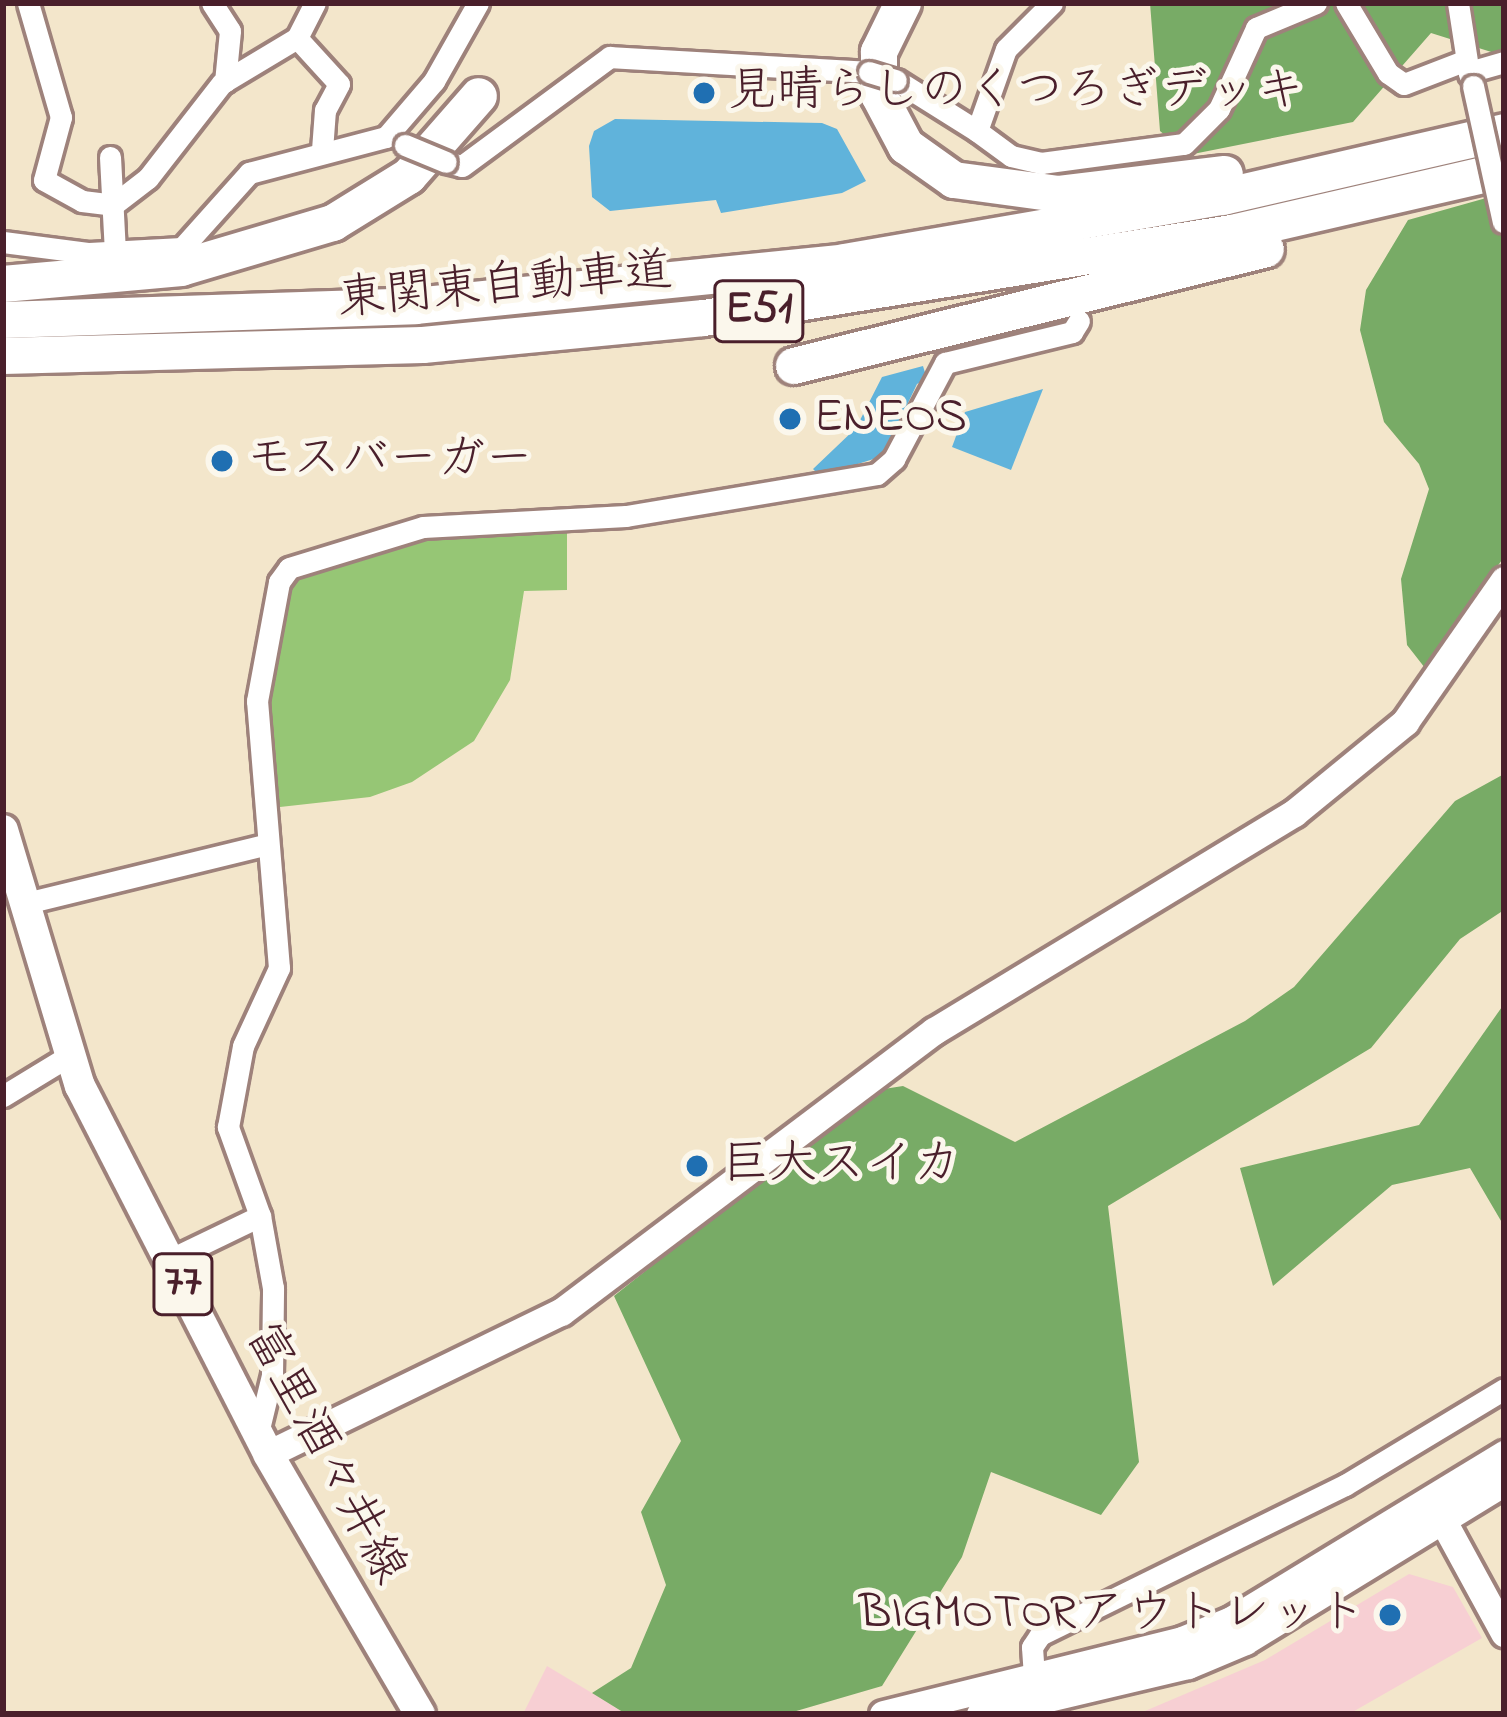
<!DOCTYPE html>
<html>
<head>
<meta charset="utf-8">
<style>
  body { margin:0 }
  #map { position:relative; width:1507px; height:1717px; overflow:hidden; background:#f3e6cb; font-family:"Indie Flower","Klee One",sans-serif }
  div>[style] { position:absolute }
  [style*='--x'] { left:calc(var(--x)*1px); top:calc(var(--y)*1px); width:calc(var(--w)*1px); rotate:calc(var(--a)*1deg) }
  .built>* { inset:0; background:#f7cfd3 }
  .green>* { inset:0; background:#96c675 }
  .forest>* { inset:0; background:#78ab66 }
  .water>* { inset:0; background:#60b3db }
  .roads { filter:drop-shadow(3px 0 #9e827b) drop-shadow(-3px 0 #9e827b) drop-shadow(0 3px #9e827b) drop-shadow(0 -3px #9e827b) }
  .street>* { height:21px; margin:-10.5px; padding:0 10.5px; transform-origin:10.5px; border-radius:10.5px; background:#fff }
  .secondary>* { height:27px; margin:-13.5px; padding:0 13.5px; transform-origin:13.5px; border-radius:13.5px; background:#fff }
  .primary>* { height:30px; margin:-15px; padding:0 15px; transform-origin:15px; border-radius:15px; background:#fff }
  .highway>* { height:36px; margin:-18px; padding:0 18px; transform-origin:18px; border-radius:18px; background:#fff }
  .bridges { filter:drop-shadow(3px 0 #9e827b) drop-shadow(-3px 0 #9e827b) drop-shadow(0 3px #9e827b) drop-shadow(0 -3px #9e827b) }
  .street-bridge>* { height:21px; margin:-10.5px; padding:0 10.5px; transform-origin:10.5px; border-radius:10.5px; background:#fff }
  .dots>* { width:33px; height:33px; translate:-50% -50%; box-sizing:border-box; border:6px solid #fbf7ec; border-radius:50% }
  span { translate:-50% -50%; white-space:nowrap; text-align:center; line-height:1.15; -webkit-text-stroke:10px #fbf7ec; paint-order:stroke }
  .shield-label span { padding:3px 9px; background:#fbf7ec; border:3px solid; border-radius:9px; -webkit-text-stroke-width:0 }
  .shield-label { font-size:45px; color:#4a1f2b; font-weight:700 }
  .poi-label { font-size:48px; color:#4a1f2b }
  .left { translate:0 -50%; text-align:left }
  .right { translate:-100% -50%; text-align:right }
  .street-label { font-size:48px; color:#4a1f2b }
  .frame { position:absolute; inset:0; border:6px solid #4a1f2b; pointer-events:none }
</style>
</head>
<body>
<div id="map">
  <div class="built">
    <i style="clip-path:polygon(1409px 1574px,1453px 1587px,1482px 1638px,1349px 1714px,1138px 1714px,1265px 1660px)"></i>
    <i style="clip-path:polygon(547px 1666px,592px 1693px,626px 1714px,523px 1714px)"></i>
  </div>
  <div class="green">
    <i style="clip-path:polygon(567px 526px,567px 590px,524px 591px,510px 680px,474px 741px,412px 782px,370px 797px,271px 808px,263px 702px,291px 572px,423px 532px)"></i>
  </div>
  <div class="forest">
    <i style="clip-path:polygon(1504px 3px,1504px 56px,1431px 33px,1353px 122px,1188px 155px,1160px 131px,1150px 3px)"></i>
    <i style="clip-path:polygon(1504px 193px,1504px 557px,1425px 668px,1407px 645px,1401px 579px,1429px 489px,1419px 464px,1384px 422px,1360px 330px,1366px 290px,1408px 220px)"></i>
    <i style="clip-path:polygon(1504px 774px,1504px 910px,1460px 939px,1371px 1048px,1108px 1206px,1139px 1462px,1101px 1515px,991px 1472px,962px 1557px,882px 1686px,786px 1714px,626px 1714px,592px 1693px,631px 1668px,666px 1585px,641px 1512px,681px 1441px,614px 1296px,871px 1091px,903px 1086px,1015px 1142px,1245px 1021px,1294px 987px,1455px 801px)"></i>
    <i style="clip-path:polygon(1504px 1004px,1504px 1226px,1470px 1168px,1392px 1185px,1273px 1286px,1240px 1168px,1419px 1125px)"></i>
  </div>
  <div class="water">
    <i style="clip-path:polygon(615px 119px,822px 123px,837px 129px,866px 181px,842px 193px,721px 213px,716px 200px,610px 211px,592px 197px,589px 146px,594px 131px)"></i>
    <i style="clip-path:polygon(923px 366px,927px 379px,917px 384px,883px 456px,820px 476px,813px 469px,856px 428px,882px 377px)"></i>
    <i style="clip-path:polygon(1043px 389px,1011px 470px,952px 447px,965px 412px)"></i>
  </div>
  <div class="roads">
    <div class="street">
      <i style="--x:28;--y:3;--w:119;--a:73.9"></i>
      <i style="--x:61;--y:117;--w:65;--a:105.1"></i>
      <i style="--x:44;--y:180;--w:43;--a:28.9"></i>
      <i style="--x:82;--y:201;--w:31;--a:7"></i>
      <i style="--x:113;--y:205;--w:44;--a:-37.6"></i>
      <i style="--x:148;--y:178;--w:120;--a:-52.1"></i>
      <i style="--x:222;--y:83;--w:87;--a:-31"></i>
      <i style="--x:297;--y:38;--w:39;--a:-63"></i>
      <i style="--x:212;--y:3;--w:33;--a:57"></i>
      <i style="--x:230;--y:31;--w:51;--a:95.6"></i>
      <i style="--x:1052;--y:3;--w:65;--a:135"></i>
      <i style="--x:1006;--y:49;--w:87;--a:109.5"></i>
      <i style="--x:977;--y:131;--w:42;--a:36.3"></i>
      <i style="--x:1011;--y:156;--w:31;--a:13"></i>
      <i style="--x:1041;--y:163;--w:144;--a:-7.6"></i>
      <i style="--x:1184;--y:144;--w:49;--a:-45"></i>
      <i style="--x:1219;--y:109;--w:89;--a:-65.4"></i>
      <i style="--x:1256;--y:28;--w:65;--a:-22.6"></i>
      <i style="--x:1346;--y:3;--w:82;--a:59"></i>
      <i style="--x:1388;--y:73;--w:19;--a:35"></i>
      <i style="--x:1404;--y:84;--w:64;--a:-21"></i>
      <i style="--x:1458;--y:3;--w:72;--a:81.2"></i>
      <i style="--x:297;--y:38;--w:62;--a:47.6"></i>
      <i style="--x:339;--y:84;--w:30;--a:118"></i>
      <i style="--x:325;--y:110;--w:40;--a:94.3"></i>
      <i style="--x:1469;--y:72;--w:36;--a:-16"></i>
      <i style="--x:896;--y:80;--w:96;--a:32.2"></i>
      <i style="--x:110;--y:157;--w:96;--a:87"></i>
      <i style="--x:446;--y:162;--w:16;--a:14"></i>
      <i style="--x:462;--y:166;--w:184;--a:-36.4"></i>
      <i style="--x:610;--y:57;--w:259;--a:3.3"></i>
      <i style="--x:3;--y:242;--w:87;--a:7.3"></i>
      <i style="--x:89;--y:253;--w:93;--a:-3.1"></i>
      <i style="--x:182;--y:248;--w:101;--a:-48.2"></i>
      <i style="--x:249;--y:173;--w:142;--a:-14.7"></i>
      <i style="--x:386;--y:137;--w:74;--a:-49.4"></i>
      <i style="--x:434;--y:81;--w:90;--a:-60.6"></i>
      <i style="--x:22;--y:904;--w:253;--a:-13.7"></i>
      <i style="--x:3;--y:1096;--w:75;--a:-31.4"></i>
      <i style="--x:171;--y:1259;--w:99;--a:-25.8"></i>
      <i style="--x:258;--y:1433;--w:60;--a:-76.4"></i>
      <i style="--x:272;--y:1375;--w:87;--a:-89.3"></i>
      <i style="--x:273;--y:1288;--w:73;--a:-100.2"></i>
      <i style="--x:260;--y:1216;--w:95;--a:-109.8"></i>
      <i style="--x:228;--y:1127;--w:82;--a:-79.5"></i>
      <i style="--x:243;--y:1046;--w:86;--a:-65.2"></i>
      <i style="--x:279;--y:968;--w:268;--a:-94.7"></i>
      <i style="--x:257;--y:701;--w:121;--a:-79.5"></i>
      <i style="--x:279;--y:582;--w:17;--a:-54"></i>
      <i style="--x:289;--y:568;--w:140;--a:-17"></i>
      <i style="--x:423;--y:527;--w:203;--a:-3.1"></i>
      <i style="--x:626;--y:516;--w:254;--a:-9.5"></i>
      <i style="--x:877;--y:474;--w:23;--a:-41"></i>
      <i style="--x:894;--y:459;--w:109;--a:-62"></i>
      <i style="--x:945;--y:363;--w:131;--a:-13.7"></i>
      <i style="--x:1072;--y:332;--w:13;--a:-58"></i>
      <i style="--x:1034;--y:1676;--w:29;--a:-94"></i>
      <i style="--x:1032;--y:1647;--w:14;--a:-56"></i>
      <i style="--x:1040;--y:1635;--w:340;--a:-26.2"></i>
      <i style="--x:1345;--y:1485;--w:186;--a:-31.1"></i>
    </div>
    <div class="secondary">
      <i style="--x:268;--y:1454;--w:326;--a:-25.9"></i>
      <i style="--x:561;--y:1312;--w:467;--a:-37"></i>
      <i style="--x:934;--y:1031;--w:421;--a:-31.2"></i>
      <i style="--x:1294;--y:813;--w:144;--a:-39.3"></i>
      <i style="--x:1405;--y:722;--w:173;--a:-55.1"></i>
      <i style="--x:1445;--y:1503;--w:18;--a:96"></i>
      <i style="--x:1443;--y:1521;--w:128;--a:61.4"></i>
      <i style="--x:883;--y:1714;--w:308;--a:-13.9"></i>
      <i style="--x:1182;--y:1640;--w:53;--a:-22.2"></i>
      <i style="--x:1231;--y:1620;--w:320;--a:-31.3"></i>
      <i style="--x:980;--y:1714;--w:214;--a:-13.3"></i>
      <i style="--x:1188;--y:1665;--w:62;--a:-22.8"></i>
      <i style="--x:1245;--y:1641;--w:304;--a:-31.5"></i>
    </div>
    <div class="primary">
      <i style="--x:3;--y:830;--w:267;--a:73.3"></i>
      <i style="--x:80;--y:1086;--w:413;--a:62.9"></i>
      <i style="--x:268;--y:1454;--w:301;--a:59.7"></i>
    </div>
    <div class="highway">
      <i style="--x:903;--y:3;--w:55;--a:116.1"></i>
      <i style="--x:879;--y:52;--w:43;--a:90"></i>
      <i style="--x:879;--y:95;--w:58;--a:62.1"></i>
      <i style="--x:906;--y:146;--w:59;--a:35.3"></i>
      <i style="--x:954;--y:180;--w:104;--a:7.7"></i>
      <i style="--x:1057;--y:194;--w:169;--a:-6.8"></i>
      <i style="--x:3;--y:284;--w:179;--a:-5.1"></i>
      <i style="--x:181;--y:268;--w:159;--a:-16.5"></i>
      <i style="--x:333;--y:223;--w:89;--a:-31.7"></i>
      <i style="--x:409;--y:176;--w:106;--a:-48.8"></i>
      <i style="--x:3;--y:320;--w:412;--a:-1.9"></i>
      <i style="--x:415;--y:306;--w:432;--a:-5.8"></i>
      <i style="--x:845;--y:262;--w:384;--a:-9.8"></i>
      <i style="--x:1223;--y:197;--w:288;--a:-13"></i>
      <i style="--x:3;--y:356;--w:420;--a:-1.5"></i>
      <i style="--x:423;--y:345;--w:282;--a:-5.5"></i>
      <i style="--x:704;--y:318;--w:535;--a:-9.15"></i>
      <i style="--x:1232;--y:233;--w:279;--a:-13"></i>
      <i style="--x:794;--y:366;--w:486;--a:-13.9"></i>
    </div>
  </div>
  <div class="bridges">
    <div class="street-bridge">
      <i style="--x:869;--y:72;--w:28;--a:17"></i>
      <i style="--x:1473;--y:86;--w:139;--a:77.6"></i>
      <i style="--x:405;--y:145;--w:44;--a:22.5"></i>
    </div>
  </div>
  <div class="dots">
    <i style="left:704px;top:93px;background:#1f6fb2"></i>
    <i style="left:790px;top:419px;background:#1f6fb2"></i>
    <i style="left:222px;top:461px;background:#1f6fb2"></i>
    <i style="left:697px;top:1166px;background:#1f6fb2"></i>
    <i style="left:1390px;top:1615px;background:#1f6fb2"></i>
  </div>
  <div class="shield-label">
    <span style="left:759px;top:311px">E51</span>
    <span style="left:183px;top:1284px">77</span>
  </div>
  <div class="poi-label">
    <span class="left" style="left:728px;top:93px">見晴らしのくつろぎデッキ</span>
    <span class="left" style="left:814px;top:419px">ENEOS</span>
    <span class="left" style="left:246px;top:461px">モスバーガー</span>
    <span class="left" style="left:721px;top:1166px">巨大スイカ</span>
    <span class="right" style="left:1366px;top:1615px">BIGMOTORアウトレット</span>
  </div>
  <div class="street-label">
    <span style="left:505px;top:287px;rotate:-5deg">東関東自動車道</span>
    <span style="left:324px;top:1454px;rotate:62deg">富里酒々井線</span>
  </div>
  <div class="frame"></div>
</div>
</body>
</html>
